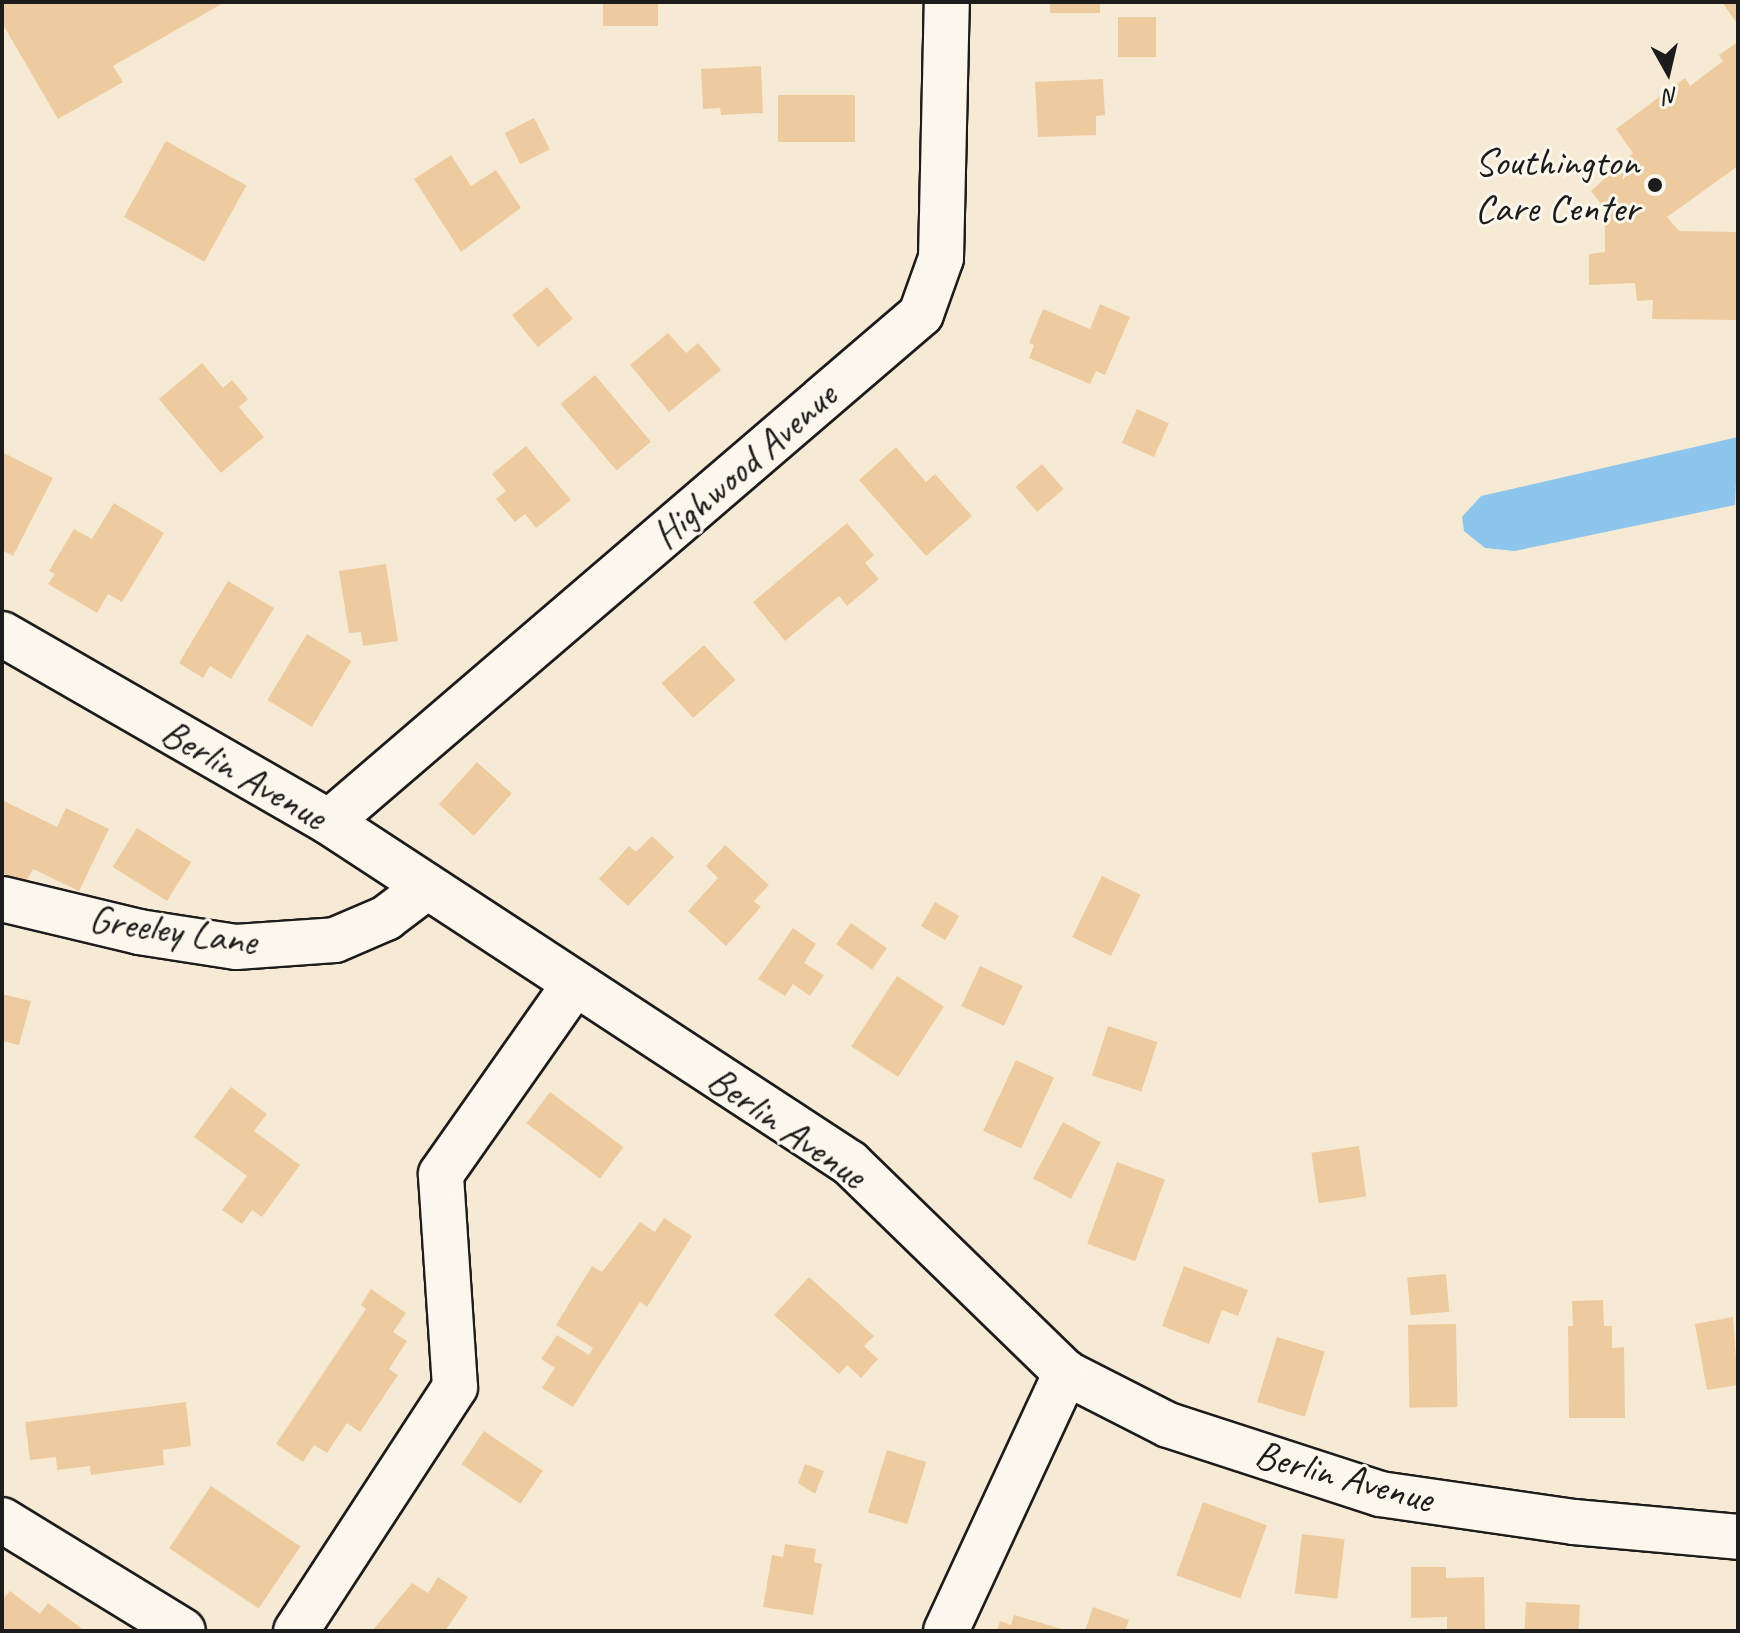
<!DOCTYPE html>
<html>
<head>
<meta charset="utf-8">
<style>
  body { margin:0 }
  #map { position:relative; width:1740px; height:1633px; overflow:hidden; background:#f7ead5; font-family:Caveat,sans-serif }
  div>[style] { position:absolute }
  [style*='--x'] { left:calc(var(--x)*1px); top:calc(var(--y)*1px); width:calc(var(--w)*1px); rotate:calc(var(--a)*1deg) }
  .water>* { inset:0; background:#8dc5ec }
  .building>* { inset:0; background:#eecb9f; transform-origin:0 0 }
  .roads { filter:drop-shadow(2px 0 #1c1c1c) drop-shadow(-2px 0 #1c1c1c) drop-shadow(0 2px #1c1c1c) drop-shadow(0 -2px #1c1c1c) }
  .minor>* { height:44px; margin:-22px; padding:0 22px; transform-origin:22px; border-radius:22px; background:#fbf7ec }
  .dots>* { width:22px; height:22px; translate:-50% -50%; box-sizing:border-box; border:4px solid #fbf7ec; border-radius:50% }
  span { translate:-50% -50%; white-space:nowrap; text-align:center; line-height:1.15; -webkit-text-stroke:6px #fbf7ec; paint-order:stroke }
  .poi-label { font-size:40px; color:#1c1c1c }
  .right { translate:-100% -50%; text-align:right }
  .street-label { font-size:40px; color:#1c1c1c }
  .frame { position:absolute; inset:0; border:4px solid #1c1c1c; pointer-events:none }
  .north { position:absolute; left:1628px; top:32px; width:80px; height:80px; -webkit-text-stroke:6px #fbf7ec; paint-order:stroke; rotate:172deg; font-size:22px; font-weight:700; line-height:32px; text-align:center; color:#1c1c1c }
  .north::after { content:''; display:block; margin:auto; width:28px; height:36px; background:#1c1c1c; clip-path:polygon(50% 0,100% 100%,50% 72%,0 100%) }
</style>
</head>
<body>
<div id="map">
  <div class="water">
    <i style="clip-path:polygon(1738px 437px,1735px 505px,1515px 551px,1485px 548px,1464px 531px,1462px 517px,1481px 496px)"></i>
  </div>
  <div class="building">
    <i style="clip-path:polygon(2px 2px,225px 2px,113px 66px,123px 82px,58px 119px,2px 23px)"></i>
    <i style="left:603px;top:2px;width:55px;height:24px"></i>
    <i style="left:1050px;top:2px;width:50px;height:11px"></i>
    <i style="clip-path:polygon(1722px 2px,1738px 2px,1738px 25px)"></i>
    <i style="left:1156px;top:17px;width:40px;height:38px;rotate:90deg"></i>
    <i style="clip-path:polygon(1738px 42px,1738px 166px,1667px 217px,1679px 231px,1738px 232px,1738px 320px,1652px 319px,1653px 300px,1637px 301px,1635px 283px,1589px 285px,1589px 254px,1605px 252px,1605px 209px,1591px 191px,1633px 153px,1616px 129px,1685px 78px,1690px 86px,1723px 61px,1719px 55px)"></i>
    <i style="clip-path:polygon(761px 66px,763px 113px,721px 115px,720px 108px,703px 109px,701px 69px)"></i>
    <i style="clip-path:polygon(1103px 79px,1105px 115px,1096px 116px,1096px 135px,1038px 137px,1035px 82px)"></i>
    <i style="left:855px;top:95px;width:47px;height:77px;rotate:90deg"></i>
    <i style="left:534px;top:118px;width:35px;height:33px;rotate:63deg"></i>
    <i style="left:166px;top:141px;width:92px;height:87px;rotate:29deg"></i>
    <i style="clip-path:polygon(451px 155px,471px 186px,496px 170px,521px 208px,461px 252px,414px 179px)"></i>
    <i style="left:547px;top:287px;width:41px;height:45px;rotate:51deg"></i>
    <i style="clip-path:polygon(1100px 304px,1130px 317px,1105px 375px,1096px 371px,1090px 384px,1029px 358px,1034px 345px,1029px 343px,1043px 309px,1090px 329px)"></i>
    <i style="clip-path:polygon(668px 333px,686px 353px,698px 343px,721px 370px,669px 412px,630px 365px)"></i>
    <i style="clip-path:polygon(202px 363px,223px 388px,232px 380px,248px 399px,239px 407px,264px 437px,221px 473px,159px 399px)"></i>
    <i style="left:595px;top:375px;width:87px;height:45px;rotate:50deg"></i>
    <i style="left:1137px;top:409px;width:35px;height:37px;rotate:24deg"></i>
    <i style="clip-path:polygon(526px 446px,571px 500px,536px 528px,525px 514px,515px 522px,496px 499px,506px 491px,492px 474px)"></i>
    <i style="clip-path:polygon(896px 447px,926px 482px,935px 474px,972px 516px,926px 556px,859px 480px)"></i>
    <i style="clip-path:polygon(2px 452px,53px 478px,13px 556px,2px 550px)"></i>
    <i style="left:1042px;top:464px;width:33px;height:35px;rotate:49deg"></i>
    <i style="clip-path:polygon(114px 503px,164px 533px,122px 602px,108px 594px,97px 613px,48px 584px,55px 574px,49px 571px,74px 529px,92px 539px)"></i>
    <i style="clip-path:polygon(847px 523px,874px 555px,865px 563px,879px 579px,847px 606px,839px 596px,785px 641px,753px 602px)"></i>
    <i style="clip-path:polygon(386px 564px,398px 641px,363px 646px,361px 632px,349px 633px,339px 571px)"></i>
    <i style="clip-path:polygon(228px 581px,274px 608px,231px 679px,210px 666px,203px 678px,179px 663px)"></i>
    <i style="left:307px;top:634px;width:52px;height:77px;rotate:31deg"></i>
    <i style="left:704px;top:645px;width:47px;height:57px;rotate:48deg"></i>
    <i style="left:477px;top:762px;width:47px;height:57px;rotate:42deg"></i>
    <i style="clip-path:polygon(2px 800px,57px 827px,66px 808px,109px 829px,79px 891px,33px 869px,25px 884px,2px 873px)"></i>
    <i style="left:137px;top:828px;width:64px;height:46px;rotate:32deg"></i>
    <i style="clip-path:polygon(652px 836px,674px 857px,628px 906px,599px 879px,629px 846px,636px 852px)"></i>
    <i style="clip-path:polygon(725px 845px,769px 885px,754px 901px,761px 907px,726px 946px,688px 911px,718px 878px,706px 866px)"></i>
    <i style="left:1102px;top:876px;width:43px;height:68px;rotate:26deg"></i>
    <i style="left:935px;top:902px;width:28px;height:28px;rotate:30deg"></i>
    <i style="left:851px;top:923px;width:44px;height:26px;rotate:35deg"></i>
    <i style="clip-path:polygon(793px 928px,816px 944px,804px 963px,824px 975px,810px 996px,793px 984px,785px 996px,758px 979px)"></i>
    <i style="left:980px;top:966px;width:47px;height:44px;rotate:25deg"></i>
    <i style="left:897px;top:976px;width:56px;height:84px;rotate:33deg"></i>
    <i style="clip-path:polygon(2px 994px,31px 1001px,19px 1045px,2px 1041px)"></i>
    <i style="left:1108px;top:1026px;width:52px;height:52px;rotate:18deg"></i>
    <i style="left:1016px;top:1060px;width:42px;height:78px;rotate:25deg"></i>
    <i style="clip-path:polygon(231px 1087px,267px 1114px,254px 1131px,300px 1165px,262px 1217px,252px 1210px,242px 1224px,222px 1210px,247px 1176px,194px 1137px)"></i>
    <i style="left:550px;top:1092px;width:92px;height:39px;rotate:37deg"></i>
    <i style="left:1063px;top:1122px;width:43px;height:64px;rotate:28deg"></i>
    <i style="left:1359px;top:1146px;width:51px;height:48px;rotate:82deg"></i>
    <i style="left:1117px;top:1162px;width:51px;height:87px;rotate:20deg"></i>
    <i style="clip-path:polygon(664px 1218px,692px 1236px,647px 1307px,640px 1302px,573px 1407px,542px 1388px,555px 1368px,541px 1359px,557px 1335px,589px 1355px,593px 1348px,556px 1325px,592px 1266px,602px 1272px,640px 1222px,655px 1232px)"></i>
    <i style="clip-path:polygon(1184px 1266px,1248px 1290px,1238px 1316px,1222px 1310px,1209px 1344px,1162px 1326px)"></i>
    <i style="left:1446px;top:1274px;width:38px;height:39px;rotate:85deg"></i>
    <i style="clip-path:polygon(809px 1277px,874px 1336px,864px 1346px,878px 1359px,861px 1378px,847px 1365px,839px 1374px,774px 1315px)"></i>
    <i style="clip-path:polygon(371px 1289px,406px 1313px,393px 1332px,407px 1341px,389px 1369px,398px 1375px,360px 1432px,347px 1423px,327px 1453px,314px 1445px,303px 1462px,276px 1444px,366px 1309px,361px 1305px)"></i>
    <i style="clip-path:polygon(1603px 1300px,1604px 1326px,1612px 1326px,1612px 1348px,1624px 1347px,1625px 1418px,1569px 1418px,1568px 1326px,1573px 1326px,1572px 1301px)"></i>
    <i style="clip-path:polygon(1733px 1317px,1738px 1385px,1707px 1390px,1695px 1324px)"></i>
    <i style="left:1456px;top:1324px;width:83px;height:48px;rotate:89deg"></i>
    <i style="left:1277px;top:1337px;width:50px;height:68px;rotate:17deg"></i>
    <i style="clip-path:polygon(186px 1402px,191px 1446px,163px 1450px,164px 1465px,91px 1475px,90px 1466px,57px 1470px,56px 1457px,30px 1460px,25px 1422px)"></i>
    <i style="left:484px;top:1431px;width:71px;height:40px;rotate:34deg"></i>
    <i style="left:887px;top:1450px;width:41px;height:65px;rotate:17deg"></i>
    <i style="clip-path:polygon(805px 1464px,824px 1471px,815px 1494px,798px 1483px)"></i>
    <i style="left:211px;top:1486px;width:108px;height:75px;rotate:34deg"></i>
    <i style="left:1203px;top:1502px;width:68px;height:78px;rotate:20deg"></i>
    <i style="left:1302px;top:1534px;width:43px;height:60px;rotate:7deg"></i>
    <i style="clip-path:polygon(785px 1544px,816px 1549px,814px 1562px,822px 1564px,813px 1615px,763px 1607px,772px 1555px,783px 1557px)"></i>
    <i style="clip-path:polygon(1411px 1567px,1446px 1567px,1446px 1578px,1484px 1577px,1485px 1631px,1447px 1631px,1447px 1617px,1411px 1618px)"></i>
    <i style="clip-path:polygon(438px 1577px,468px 1597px,445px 1631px,372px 1631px,412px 1583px,428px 1593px)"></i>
    <i style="clip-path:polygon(10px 1591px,40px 1614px,48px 1603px,85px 1631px,2px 1631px,2px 1600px)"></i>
    <i style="left:1526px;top:1602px;width:54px;height:29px;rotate:3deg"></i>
    <i style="clip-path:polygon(1093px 1607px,1129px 1620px,1125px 1631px,1085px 1631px)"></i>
    <i style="clip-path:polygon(1014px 1615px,1065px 1630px,1064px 1631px,997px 1631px,1000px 1621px,1011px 1625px)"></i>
  </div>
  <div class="roads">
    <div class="minor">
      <i style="--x:2;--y:634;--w:377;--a:29.9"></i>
      <i style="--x:329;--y:822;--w:623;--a:33.21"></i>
      <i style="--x:850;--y:1163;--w:301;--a:44.2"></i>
      <i style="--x:1066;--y:1373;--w:114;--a:27"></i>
      <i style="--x:1168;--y:1425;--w:223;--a:18"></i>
      <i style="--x:1380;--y:1494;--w:196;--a:8.2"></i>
      <i style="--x:1574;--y:1522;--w:165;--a:5.2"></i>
      <i style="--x:329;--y:822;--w:780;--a:-40.63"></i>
      <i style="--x:921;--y:314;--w:59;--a:-70.3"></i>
      <i style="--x:941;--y:258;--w:256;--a:-88.7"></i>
      <i style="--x:2;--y:899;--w:141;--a:13.5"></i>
      <i style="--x:139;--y:932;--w:98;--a:8.8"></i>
      <i style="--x:236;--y:947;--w:99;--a:-4"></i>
      <i style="--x:335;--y:940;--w:56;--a:-23.3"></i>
      <i style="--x:386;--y:918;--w:51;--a:-37.1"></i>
      <i style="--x:2;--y:1520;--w:212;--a:31.5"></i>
      <i style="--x:296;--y:1631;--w:291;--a:-56.9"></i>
      <i style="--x:455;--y:1387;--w:213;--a:-93.8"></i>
      <i style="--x:441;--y:1174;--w:231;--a:-54.9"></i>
      <i style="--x:946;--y:1631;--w:285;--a:-65.1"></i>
    </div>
  </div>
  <div class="dots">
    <i style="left:1655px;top:185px;background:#1c1c1c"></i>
  </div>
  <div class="poi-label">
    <span class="right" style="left:1639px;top:185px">Southington<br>Care Center</span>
  </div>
  <div class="street-label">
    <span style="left:744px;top:465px;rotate:-41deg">Highwood Avenue</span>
    <span style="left:244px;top:774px;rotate:30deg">Berlin Avenue</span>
    <span style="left:173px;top:930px;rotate:8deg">Greeley Lane</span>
    <span style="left:787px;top:1127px;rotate:35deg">Berlin Avenue</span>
    <span style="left:1344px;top:1476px;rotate:15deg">Berlin Avenue</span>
  </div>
  <div class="frame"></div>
  <div class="north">N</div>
</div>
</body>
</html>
